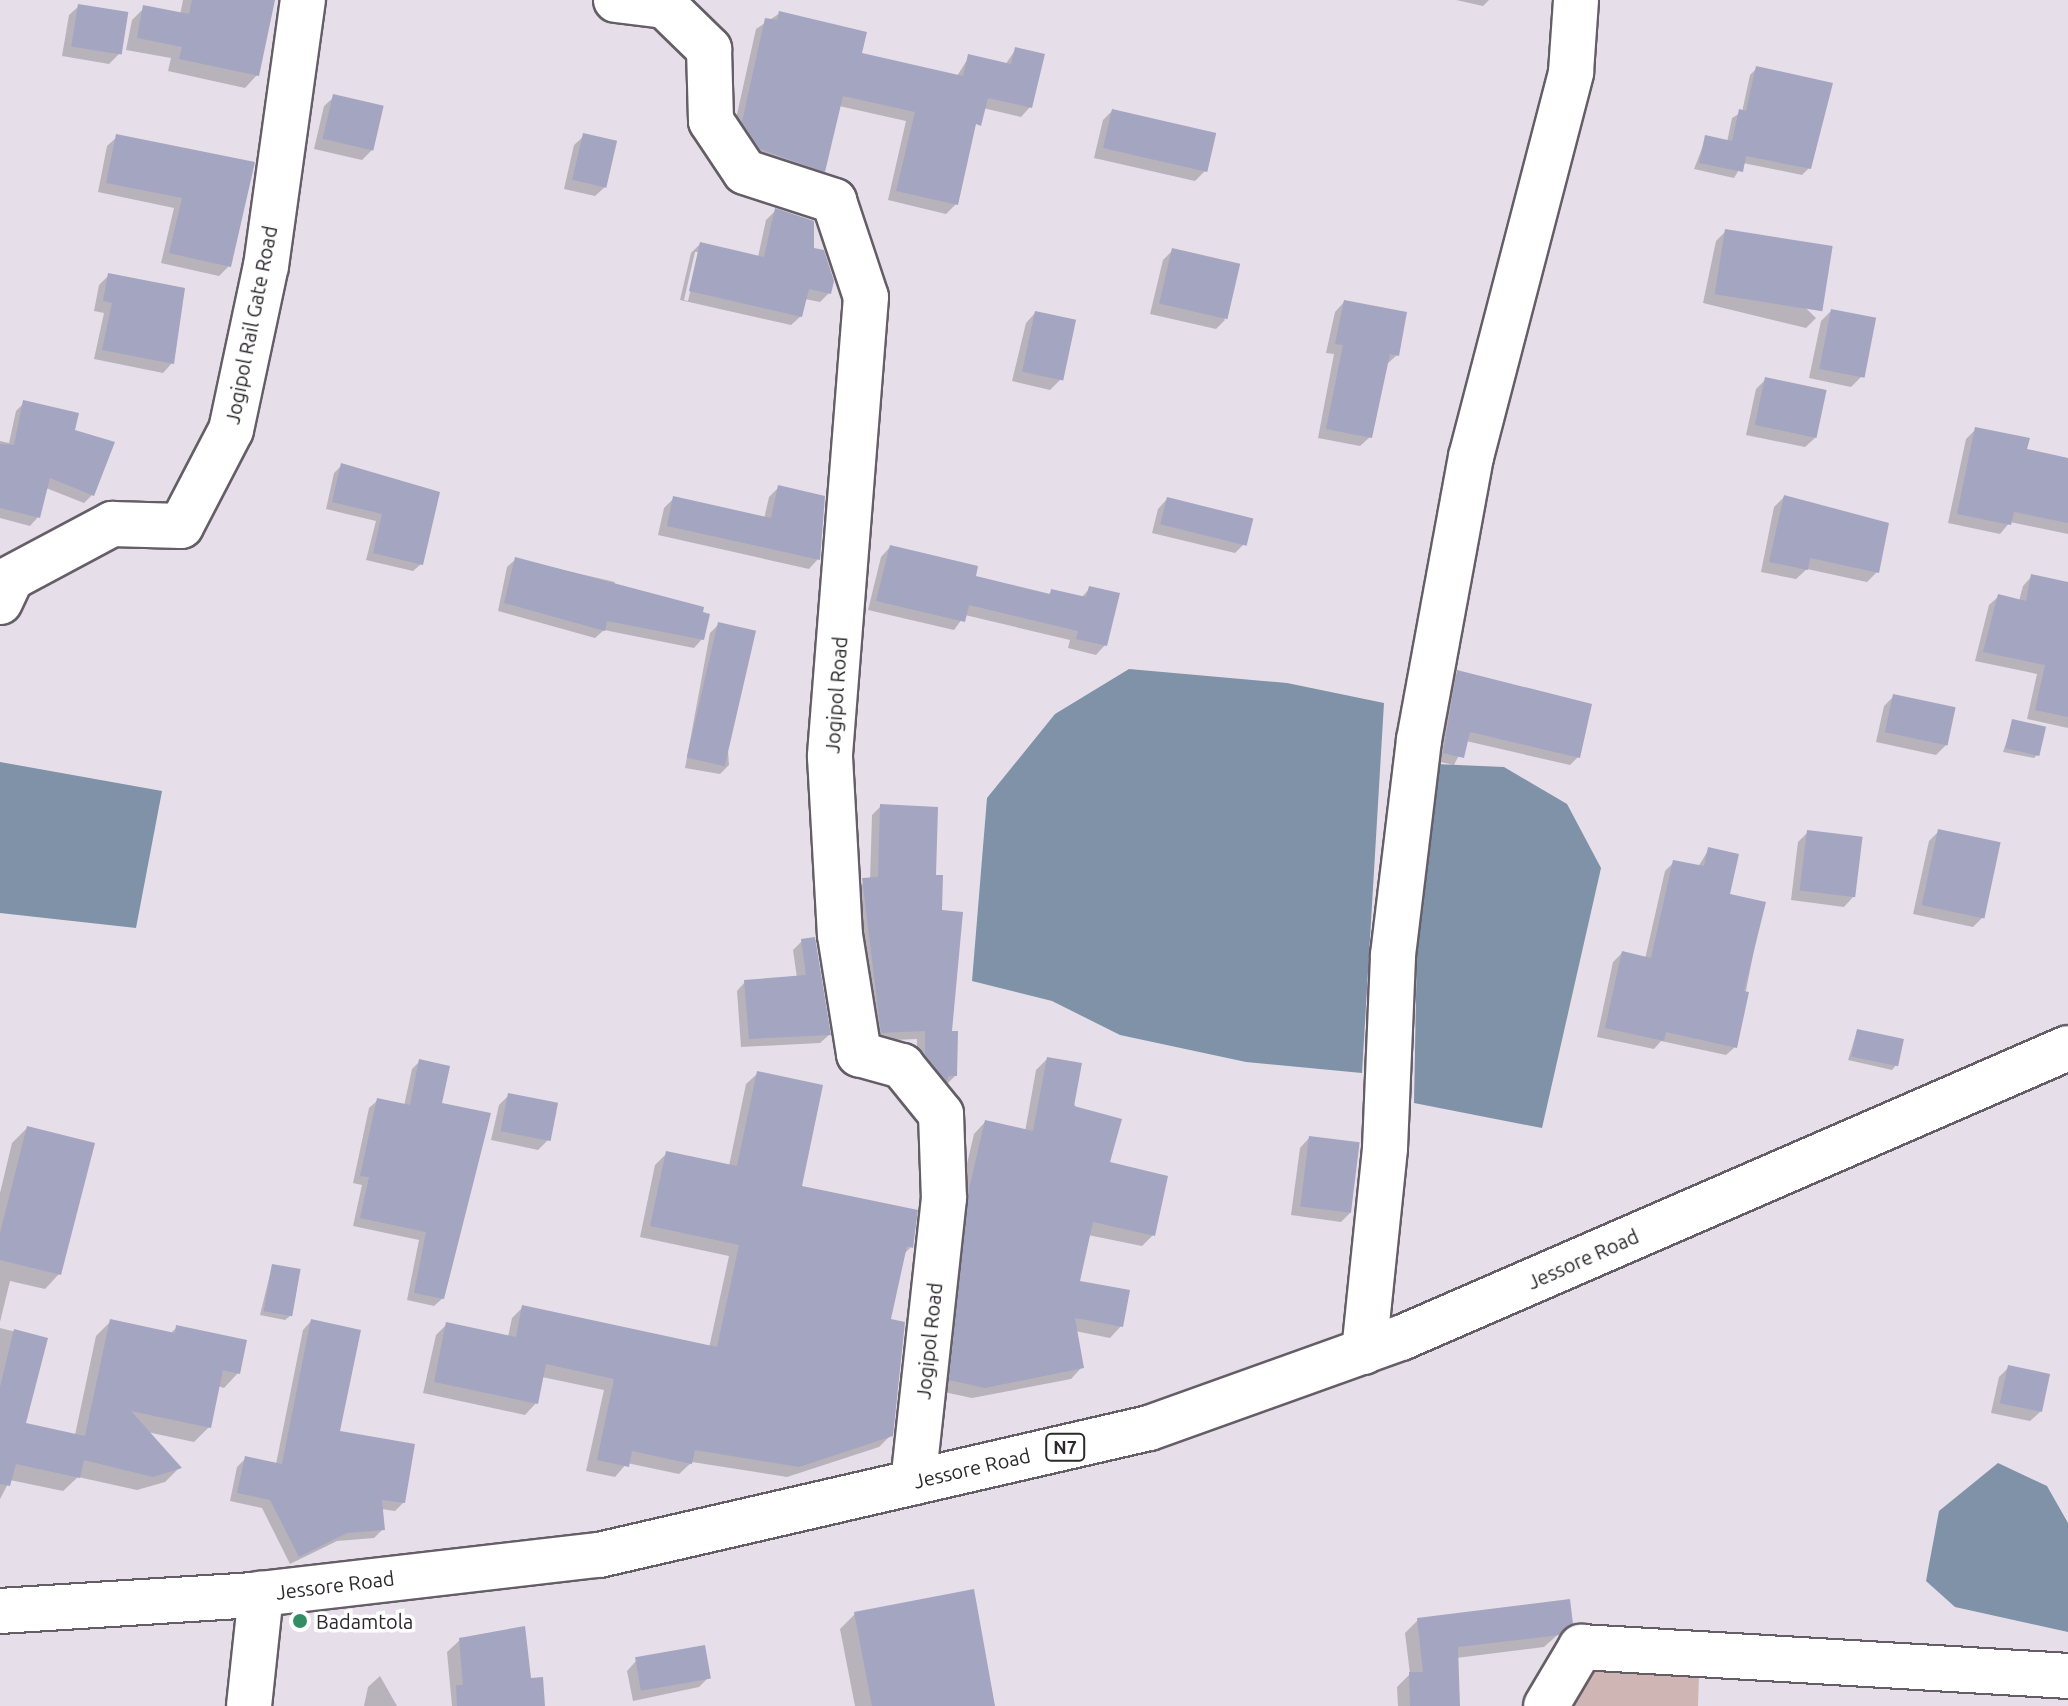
<!DOCTYPE html>
<html>
<head>
<meta charset="utf-8">
<style>
  body { margin:0 }
  #map { position:relative; width:2068px; height:1706px; overflow:hidden; background:#e6dfea; font-family:Ubuntu,sans-serif }
  div>[style] { position:absolute }
  [style*='--x'] { left:calc(var(--x)*1px); top:calc(var(--y)*1px); width:calc(var(--w)*1px); rotate:calc(var(--a)*1deg) }
  .green>* { inset:0; background:#d0b5b5 }
  .water>* { inset:0; background:#7f92a8 }
  .shadow>* { inset:0; background:#0003 }
  .building>* { inset:0; background:#a4a5c1; transform-origin:0 0 }
  .roads { filter:drop-shadow(2px 0 #655e67) drop-shadow(-2px 0 #655e67) drop-shadow(0 2px #655e67) drop-shadow(0 -2px #655e67) }
  .minor>* { height:44px; margin:-22px; padding:0 22px; transform-origin:22px; border-radius:22px; background:#fff }
  .highway>* { height:44px; margin:-22px; padding:0 22px; transform-origin:22px; border-radius:22px; background:#fff }
  .dots>* { width:22px; height:22px; translate:-50% -50%; box-sizing:border-box; border:4px solid #fff; border-radius:50% }
  span { translate:-50% -50%; white-space:nowrap; text-align:center; line-height:1.15; -webkit-text-stroke:7px #fff; paint-order:stroke }
  .shield-label span { padding:2px 6px; background:#fff; border:2px solid; border-radius:6px; -webkit-text-stroke-width:0 }
  .shield-label { font-size:18px; color:#2c292d; font-weight:700 }
  .street-label { font-size:20px; color:#2c292d }
  .poi-label { font-size:20px; color:#2c292d }
  .left { translate:0 -50%; text-align:left }
</style>
</head>
<body>
<div id="map">
  <div class="green">
    <i style="clip-path:polygon(1593px 1668px,1699px 1675px,1698px 1706px,1570px 1706px)"></i>
  </div>
  <div class="water">
    <i style="clip-path:polygon(1129px 669px,1287px 683px,1384px 703px,1362px 1073px,1246px 1062px,1120px 1035px,1052px 1001px,972px 981px,987px 798px,1055px 714px)"></i>
    <i style="clip-path:polygon(0 762px,162px 791px,136px 928px,0 913px)"></i>
    <i style="clip-path:polygon(1435px 764px,1504px 767px,1567px 804px,1601px 868px,1542px 1128px,1414px 1103px,1418px 893px)"></i>
    <i style="clip-path:polygon(1998px 1463px,2047px 1486px,2068px 1523px,2068px 1632px,1955px 1607px,1926px 1581px,1939px 1511px)"></i>
  </div>
  <div class="shadow">
    <i style="clip-path:polygon(183px 0,270px 0,257px 75px,245px 88px,168px 71px,171px 58px,126px 50px,132px 20px,144px 8px,180px 15px)"></i>
    <i style="clip-path:polygon(1456px 0,1489px 0,1483px 6px)"></i>
    <i style="clip-path:polygon(79px 6px,119px 54px,109px 64px,62px 56px,69px 15px)"></i>
    <i style="clip-path:polygon(780px 13px,859px 54px,957px 76px,969px 57px,1005px 65px,1016px 49px,1030px 107px,1021px 117px,983px 108px,972px 132px,956px 204px,946px 214px,888px 200px,906px 121px,839px 106px,824px 171px,814px 180px,750px 158px,733px 132px,756px 29px)"></i>
    <i style="clip-path:polygon(1756px 69px,1809px 168px,1802px 175px,1743px 163px,1734px 178px,1694px 169px,1706px 138px,1727px 142px,1732px 118px,1742px 112px,1750px 75px)"></i>
    <i style="clip-path:polygon(334px 97px,372px 150px,362px 160px,314px 149px,324px 106px)"></i>
    <i style="clip-path:polygon(1112px 111px,1205px 171px,1195px 181px,1094px 158px,1103px 120px)"></i>
    <i style="clip-path:polygon(584px 136px,605px 187px,595px 196px,564px 189px,574px 145px)"></i>
    <i style="clip-path:polygon(117px 137px,253px 164px,229px 266px,219px 276px,161px 263px,174px 208px,98px 192px,107px 146px)"></i>
    <i style="clip-path:polygon(evenodd,776px 210px,812px 249px,829px 293px,820px 302px,805px 299px,801px 316px,791px 325px,680px 300px,691px 253px,700px 244px,758px 257px,766px 220px,776px 210px,695px 252px,699px 252px,688px 301px,684px 300px,695px 252px)"></i>
    <i style="clip-path:polygon(1726px 231px,1816px 318px,1806px 328px,1703px 303px,1716px 241px)"></i>
    <i style="clip-path:polygon(1173px 250px,1225px 320px,1216px 329px,1150px 314px,1163px 260px)"></i>
    <i style="clip-path:polygon(109px 275px,172px 363px,163px 373px,94px 359px,104px 313px,94px 311px,99px 285px)"></i>
    <i style="clip-path:polygon(1344px 302px,1397px 355px,1386px 365px,1370px 437px,1360px 446px,1318px 438px,1334px 354px,1326px 353px,1335px 312px)"></i>
    <i style="clip-path:polygon(1831px 311px,1861px 377px,1851px 387px,1809px 378px,1821px 321px)"></i>
    <i style="clip-path:polygon(1035px 313px,1060px 380px,1050px 390px,1012px 381px,1026px 323px)"></i>
    <i style="clip-path:polygon(1766px 379px,1815px 438px,1805px 447px,1746px 435px,1756px 389px)"></i>
    <i style="clip-path:polygon(24px 403px,73px 431px,92px 495px,84px 503px,46px 488px,38px 517px,30px 526px,0 518px,0 441px,9px 443px,16px 411px)"></i>
    <i style="clip-path:polygon(1976px 429px,2025px 451px,2068px 460px,2068px 534px,2010px 522px,2000px 534px,1948px 523px,1966px 439px)"></i>
    <i style="clip-path:polygon(341px 466px,438px 494px,421px 564px,413px 571px,366px 560px,376px 521px,326px 509px,334px 473px)"></i>
    <i style="clip-path:polygon(779px 487px,818px 559px,809px 569px,658px 535px,664px 508px,674px 498px,764px 519px,769px 497px)"></i>
    <i style="clip-path:polygon(1784px 497px,1877px 572px,1867px 582px,1807px 569px,1796px 579px,1761px 572px,1774px 507px)"></i>
    <i style="clip-path:polygon(1167px 499px,1245px 543px,1235px 553px,1152px 533px,1158px 509px)"></i>
    <i style="clip-path:polygon(890px 547px,973px 578px,1048px 595px,1052px 591px,1081px 598px,1090px 588px,1105px 645px,1096px 655px,1068px 648px,1070px 640px,965px 615px,954px 630px,868px 610px,881px 557px)"></i>
    <i style="clip-path:polygon(516px 559px,615px 582px,613px 588px,702px 639px,694px 648px,604px 630px,595px 638px,498px 611px,507px 567px)"></i>
    <i style="clip-path:polygon(2032px 576px,2068px 584px,2068px 728px,2027px 719px,2037px 674px,1975px 661px,1989px 605px,1999px 596px,2019px 601px,2023px 586px)"></i>
    <i style="clip-path:polygon(719px 624px,729px 765px,720px 774px,685px 768px,710px 633px)"></i>
    <i style="clip-path:polygon(1458px 673px,1578px 757px,1570px 765px,1466px 741px,1454px 765px,1436px 761px,1450px 681px)"></i>
    <i style="clip-path:polygon(1894px 696px,1946px 745px,1936px 755px,1876px 742px,1884px 706px)"></i>
    <i style="clip-path:polygon(2013px 722px,2038px 754px,2034px 758px,2003px 752px)"></i>
    <i style="clip-path:polygon(881px 806px,934px 877px,955px 1076px,946px 1085px,916px 1064px,917px 1039px,872px 1041px,854px 889px,870px 880px,872px 815px)"></i>
    <i style="clip-path:polygon(1939px 831px,1983px 917px,1973px 927px,1913px 914px,1929px 841px)"></i>
    <i style="clip-path:polygon(1808px 832px,1853px 897px,1844px 907px,1791px 900px,1798px 842px)"></i>
    <i style="clip-path:polygon(1709px 849px,1728px 896px,1763px 904px,1735px 1047px,1726px 1055px,1661px 1041px,1654px 1049px,1597px 1037px,1613px 962px,1622px 953px,1645px 959px,1665px 871px,1674px 862px,1698px 867px)"></i>
    <i style="clip-path:polygon(802px 941px,829px 1035px,820px 1043px,741px 1047px,737px 991px,745px 982px,797px 978px,793px 950px)"></i>
    <i style="clip-path:polygon(1857px 1031px,1896px 1065px,1892px 1070px,1848px 1060px)"></i>
    <i style="clip-path:polygon(1047px 1059px,1153px 1235px,1142px 1246px,1088px 1235px,1077px 1283px,1121px 1326px,1110px 1338px,1075px 1331px,1082px 1367px,1071px 1379px,972px 1398px,939px 1391px,958px 1202px,974px 1134px,985px 1122px,1025px 1132px,1036px 1070px)"></i>
    <i style="clip-path:polygon(420px 1061px,440px 1104px,443px 1298px,434px 1306px,407px 1300px,419px 1240px,353px 1226px,362px 1185px,353px 1183px,369px 1108px,378px 1100px,404px 1106px,412px 1069px)"></i>
    <i style="clip-path:polygon(758px 1073px,799px 1187px,911px 1247px,902px 1256px,889px 1321px,891px 1435px,879px 1447px,787px 1477px,692px 1462px,679px 1474px,627px 1463px,615px 1477px,586px 1471px,604px 1390px,542px 1377px,536px 1403px,525px 1415px,423px 1393px,436px 1335px,447px 1324px,508px 1337px,512px 1318px,523px 1307px,709px 1348px,729px 1256px,640px 1237px,655px 1165px,667px 1153px,729px 1166px,746px 1084px)"></i>
    <i style="clip-path:polygon(509px 1095px,548px 1140px,538px 1150px,491px 1140px,499px 1105px)"></i>
    <i style="clip-path:polygon(27px 1128px,59px 1274px,45px 1289px,10px 1281px,0 1322px,0 1193px,12px 1143px)"></i>
    <i style="clip-path:polygon(1309px 1138px,1351px 1212px,1341px 1222px,1291px 1215px,1300px 1148px)"></i>
    <i style="clip-path:polygon(272px 1266px,290px 1316px,285px 1320px,260px 1315px)"></i>
    <i style="clip-path:polygon(111px 1321px,170px 1334px,177px 1327px,238px 1373px,224px 1388px,218px 1386px,209px 1427px,194px 1442px,147px 1432px,179px 1468px,165px 1482px,137px 1490px,78px 1477px,63px 1491px,10px 1480px,0 1499px,0 1328px,45px 1339px,24px 1425px,75px 1435px,96px 1336px)"></i>
    <i style="clip-path:polygon(311px 1321px,338px 1432px,404px 1502px,395px 1511px,381px 1509px,383px 1529px,374px 1538px,337px 1541px,290px 1564px,262px 1508px,230px 1501px,237px 1467px,246px 1458px,276px 1464px,303px 1330px)"></i>
    <i style="clip-path:polygon(2009px 1367px,2040px 1412px,2030px 1421px,1991px 1413px,1999px 1377px)"></i>
    <i style="clip-path:polygon(855px 1614px,993px 1706px,855px 1706px,840px 1629px)"></i>
    <i style="clip-path:polygon(1418px 1620px,1571px 1623px,1544px 1647px,1456px 1658px,1458px 1706px,1398px 1706px,1397px 1687px,1410px 1674px,1405px 1633px)"></i>
    <i style="clip-path:polygon(460px 1640px,530px 1680px,543px 1706px,452px 1706px,447px 1652px)"></i>
    <i style="clip-path:polygon(636px 1661px,709px 1677px,699px 1687px,633px 1701px,627px 1671px)"></i>
    <i style="clip-path:polygon(380px 1676px,397px 1706px,364px 1706px,368px 1687px)"></i>
  </div>
  <div class="building">
    <i style="clip-path:polygon(192px 0,275px 0,259px 76px,179px 59px,182px 47px,137px 38px,143px 5px,189px 14px)"></i>
    <i style="left:78px;top:4px;width:51px;height:43px;rotate:9deg"></i>
    <i style="clip-path:polygon(779px 11px,867px 32px,862px 53px,963px 76px,968px 54px,1011px 64px,1015px 47px,1045px 54px,1032px 108px,988px 98px,981px 126px,976px 124px,958px 205px,896px 191px,915px 112px,843px 96px,825px 172px,760px 149px,742px 122px,765px 18px,777px 20px)"></i>
    <i style="clip-path:polygon(1756px 66px,1833px 83px,1811px 169px,1746px 156px,1743px 172px,1699px 163px,1705px 135px,1732px 141px,1739px 109px,1746px 111px)"></i>
    <i style="left:333px;top:94px;width:52px;height:46px;rotate:13deg"></i>
    <i style="left:1112px;top:109px;width:107px;height:40px;rotate:13deg"></i>
    <i style="left:583px;top:133px;width:35px;height:48px;rotate:13deg"></i>
    <i style="clip-path:polygon(116px 134px,255px 162px,231px 267px,169px 253px,182px 198px,106px 183px)"></i>
    <i style="clip-path:polygon(775px 208px,814px 221px,814px 248px,824px 250px,834px 281px,831px 294px,809px 289px,802px 317px,689px 291px,700px 242px,764px 257px)"></i>
    <i style="left:1725px;top:229px;width:109px;height:66px;rotate:9deg"></i>
    <i style="left:1172px;top:248px;width:70px;height:57px;rotate:13deg"></i>
    <i style="clip-path:polygon(108px 273px,185px 288px,174px 364px,102px 350px,112px 303px,103px 301px)"></i>
    <i style="clip-path:polygon(1344px 300px,1407px 312px,1399px 356px,1390px 354px,1372px 438px,1326px 429px,1343px 345px,1335px 344px)"></i>
    <i style="left:1831px;top:309px;width:46px;height:61px;rotate:11deg"></i>
    <i style="left:1035px;top:311px;width:42px;height:62px;rotate:12deg"></i>
    <i style="left:1765px;top:377px;width:63px;height:49px;rotate:12deg"></i>
    <i style="clip-path:polygon(23px 400px,79px 413px,75px 430px,115px 442px,94px 496px,50px 478px,40px 518px,0 508px,0 444px,14px 445px)"></i>
    <i style="clip-path:polygon(1975px 427px,2030px 438px,2027px 449px,2068px 458px,2068px 523px,2014px 512px,2011px 525px,1957px 514px)"></i>
    <i style="clip-path:polygon(341px 463px,440px 492px,423px 565px,373px 553px,382px 514px,332px 502px)"></i>
    <i style="clip-path:polygon(778px 485px,825px 496px,820px 560px,667px 526px,673px 496px,771px 518px)"></i>
    <i style="clip-path:polygon(1784px 495px,1889px 523px,1879px 573px,1810px 558px,1808px 570px,1769px 562px)"></i>
    <i style="left:1167px;top:497px;width:89px;height:28px;rotate:14deg"></i>
    <i style="clip-path:polygon(890px 545px,978px 566px,976px 576px,1050px 594px,1051px 589px,1086px 597px,1089px 586px,1120px 593px,1107px 646px,1076px 639px,1078px 631px,969px 605px,965px 622px,876px 601px)"></i>
    <i style="clip-path:polygon(515px 557px,704px 607px,703px 612px,710px 614px,704px 640px,607px 621px,605px 631px,504px 603px)"></i>
    <i style="clip-path:polygon(2031px 574px,2068px 582px,2068px 717px,2035px 710px,2045px 665px,1983px 652px,1998px 594px,2026px 601px)"></i>
    <i style="left:718px;top:622px;width:39px;height:139px;rotate:13deg"></i>
    <i style="clip-path:polygon(1457px 670px,1592px 704px,1580px 758px,1470px 732px,1464px 758px,1443px 753px)"></i>
    <i style="left:1893px;top:694px;width:64px;height:39px;rotate:12deg"></i>
    <i style="left:2012px;top:719px;width:35px;height:30px;rotate:13deg"></i>
    <i style="clip-path:polygon(880px 804px,938px 807px,936px 875px,943px 875px,942px 910px,963px 912px,952px 1031px,958px 1031px,957px 1076px,948px 1076px,947px 1082px,925px 1054px,925px 1031px,881px 1033px,862px 878px,878px 877px)"></i>
    <i style="left:1938px;top:829px;width:64px;height:78px;rotate:12deg"></i>
    <i style="left:1807px;top:830px;width:56px;height:61px;rotate:7deg"></i>
    <i style="clip-path:polygon(1708px 847px,1739px 854px,1730px 894px,1766px 902px,1744px 991px,1749px 992px,1737px 1048px,1666px 1032px,1664px 1041px,1605px 1028px,1622px 951px,1651px 958px,1673px 860px,1704px 866px)"></i>
    <i style="clip-path:polygon(815px 937px,831px 1035px,749px 1039px,744px 980px,806px 975px,801px 939px)"></i>
    <i style="left:1857px;top:1029px;width:48px;height:28px;rotate:12deg"></i>
    <i style="clip-path:polygon(1047px 1057px,1082px 1063px,1074px 1106px,1122px 1119px,1110px 1162px,1168px 1176px,1155px 1236px,1093px 1222px,1080px 1281px,1130px 1290px,1123px 1327px,1075px 1318px,1084px 1368px,985px 1388px,949px 1380px,969px 1189px,985px 1120px,1033px 1131px)"></i>
    <i style="clip-path:polygon(419px 1059px,450px 1066px,442px 1103px,491px 1113px,444px 1299px,414px 1293px,426px 1232px,360px 1218px,369px 1177px,360px 1176px,377px 1098px,410px 1105px)"></i>
    <i style="clip-path:polygon(757px 1071px,823px 1085px,802px 1186px,918px 1210px,913px 1248px,907px 1246px,891px 1319px,905px 1322px,893px 1436px,799px 1467px,695px 1450px,692px 1464px,632px 1451px,629px 1467px,597px 1460px,614px 1379px,546px 1364px,538px 1404px,434px 1382px,446px 1322px,516px 1337px,522px 1305px,717px 1347px,739px 1245px,650px 1226px,666px 1151px,737px 1166px)"></i>
    <i style="left:508px;top:1093px;width:51px;height:39px;rotate:11deg"></i>
    <i style="clip-path:polygon(27px 1126px,95px 1143px,61px 1275px,0 1260px,0 1233px)"></i>
    <i style="left:1309px;top:1136px;width:51px;height:71px;rotate:7deg"></i>
    <i style="left:272px;top:1264px;width:29px;height:48px;rotate:10deg"></i>
    <i style="clip-path:polygon(110px 1319px,175px 1333px,176px 1325px,247px 1340px,240px 1374px,223px 1370px,211px 1428px,131px 1411px,182px 1468px,153px 1477px,84px 1460px,80px 1478px,16px 1464px,10px 1486px,0 1484px,0 1387px,14px 1329px,48px 1338px,26px 1423px,85px 1436px)"></i>
    <i style="clip-path:polygon(311px 1319px,361px 1330px,340px 1431px,415px 1444px,405px 1503px,382px 1500px,385px 1530px,347px 1533px,299px 1557px,270px 1500px,237px 1493px,245px 1456px,282px 1464px)"></i>
    <i style="left:2008px;top:1365px;width:43px;height:39px;rotate:12deg"></i>
    <i style="clip-path:polygon(974px 1589px,995px 1706px,872px 1706px,854px 1612px)"></i>
    <i style="clip-path:polygon(1570px 1599px,1573px 1624px,1559px 1635px,1458px 1647px,1460px 1706px,1410px 1706px,1409px 1672px,1423px 1672px,1417px 1618px)"></i>
    <i style="clip-path:polygon(525px 1626px,531px 1678px,543px 1677px,545px 1706px,457px 1706px,456px 1685px,463px 1685px,459px 1638px)"></i>
    <i style="left:705px;top:1645px;width:34px;height:71px;rotate:80deg"></i>
  </div>
  <div class="roads">
    <div class="minor">
      <i style="--x:616;--y:0;--w:49;--a:7"></i>
      <i style="--x:665;--y:6;--w:62;--a:44.3"></i>
      <i style="--x:709;--y:49;--w:72;--a:88.4"></i>
      <i style="--x:711;--y:121;--w:61;--a:56.3"></i>
      <i style="--x:745;--y:172;--w:94;--a:18"></i>
      <i style="--x:834;--y:201;--w:101;--a:71.6"></i>
      <i style="--x:866;--y:297;--w:461;--a:94.5"></i>
      <i style="--x:830;--y:757;--w:178;--a:86.8"></i>
      <i style="--x:840;--y:935;--w:121;--a:80.9"></i>
      <i style="--x:859;--y:1054;--w:45;--a:15.6"></i>
      <i style="--x:902;--y:1066;--w:62;--a:50.9"></i>
      <i style="--x:941;--y:1114;--w:84;--a:88"></i>
      <i style="--x:944;--y:1198;--w:286;--a:96.2"></i>
      <i style="--x:0;--y:602;--w:26;--a:-65"></i>
      <i style="--x:11;--y:578;--w:115;--a:-28.1"></i>
      <i style="--x:112;--y:524;--w:69;--a:1.7"></i>
      <i style="--x:181;--y:526;--w:108;--a:-62.5"></i>
      <i style="--x:231;--y:430;--w:168;--a:-78"></i>
      <i style="--x:266;--y:266;--w:269;--a:-82.1"></i>
      <i style="--x:1364;--y:1352;--w:205;--a:-84.1"></i>
      <i style="--x:1385;--y:1148;--w:193;--a:-87.6"></i>
      <i style="--x:1393;--y:955;--w:217;--a:-83.1"></i>
      <i style="--x:1419;--y:740;--w:288;--a:-79.6"></i>
      <i style="--x:1471;--y:457;--w:398;--a:-75.4"></i>
      <i style="--x:1571;--y:72;--w:72;--a:-86"></i>
      <i style="--x:249;--y:1706;--w:113;--a:-83.9"></i>
      <i style="--x:1546;--y:1706;--w:69;--a:-59.3"></i>
      <i style="--x:1581;--y:1647;--w:488;--a:3.4"></i>
    </div>
    <div class="highway">
      <i style="--x:0;--y:1611;--w:252;--a:-3.6"></i>
      <i style="--x:251;--y:1595;--w:350;--a:-6.6"></i>
      <i style="--x:599;--y:1555;--w:564;--a:-13"></i>
      <i style="--x:1149;--y:1428;--w:268;--a:-19.7"></i>
      <i style="--x:1401;--y:1338;--w:727;--a:-23.5"></i>
    </div>
  </div>
  <div class="dots">
    <i style="left:300px;top:1621px;background:#338e65"></i>
  </div>
  <div class="shield-label">
    <span style="left:1065px;top:1447px">N7</span>
  </div>
  <div class="street-label">
    <span style="left:251px;top:325px;rotate:-79deg">Jogipol Rail Gate Road</span>
    <span style="left:836px;top:695px;rotate:-86deg">Jogipol Road</span>
    <span style="left:1583px;top:1259px;rotate:-24deg">Jessore Road</span>
    <span style="left:929px;top:1341px;rotate:-84deg">Jogipol Road</span>
    <span style="left:972px;top:1468px;rotate:-13deg">Jessore Road</span>
    <span style="left:335px;top:1585px;rotate:-7deg">Jessore Road</span>
  </div>
  <div class="poi-label">
    <span class="left" style="left:316px;top:1621px">Badamtola</span>
  </div>
</div>
</body>
</html>
